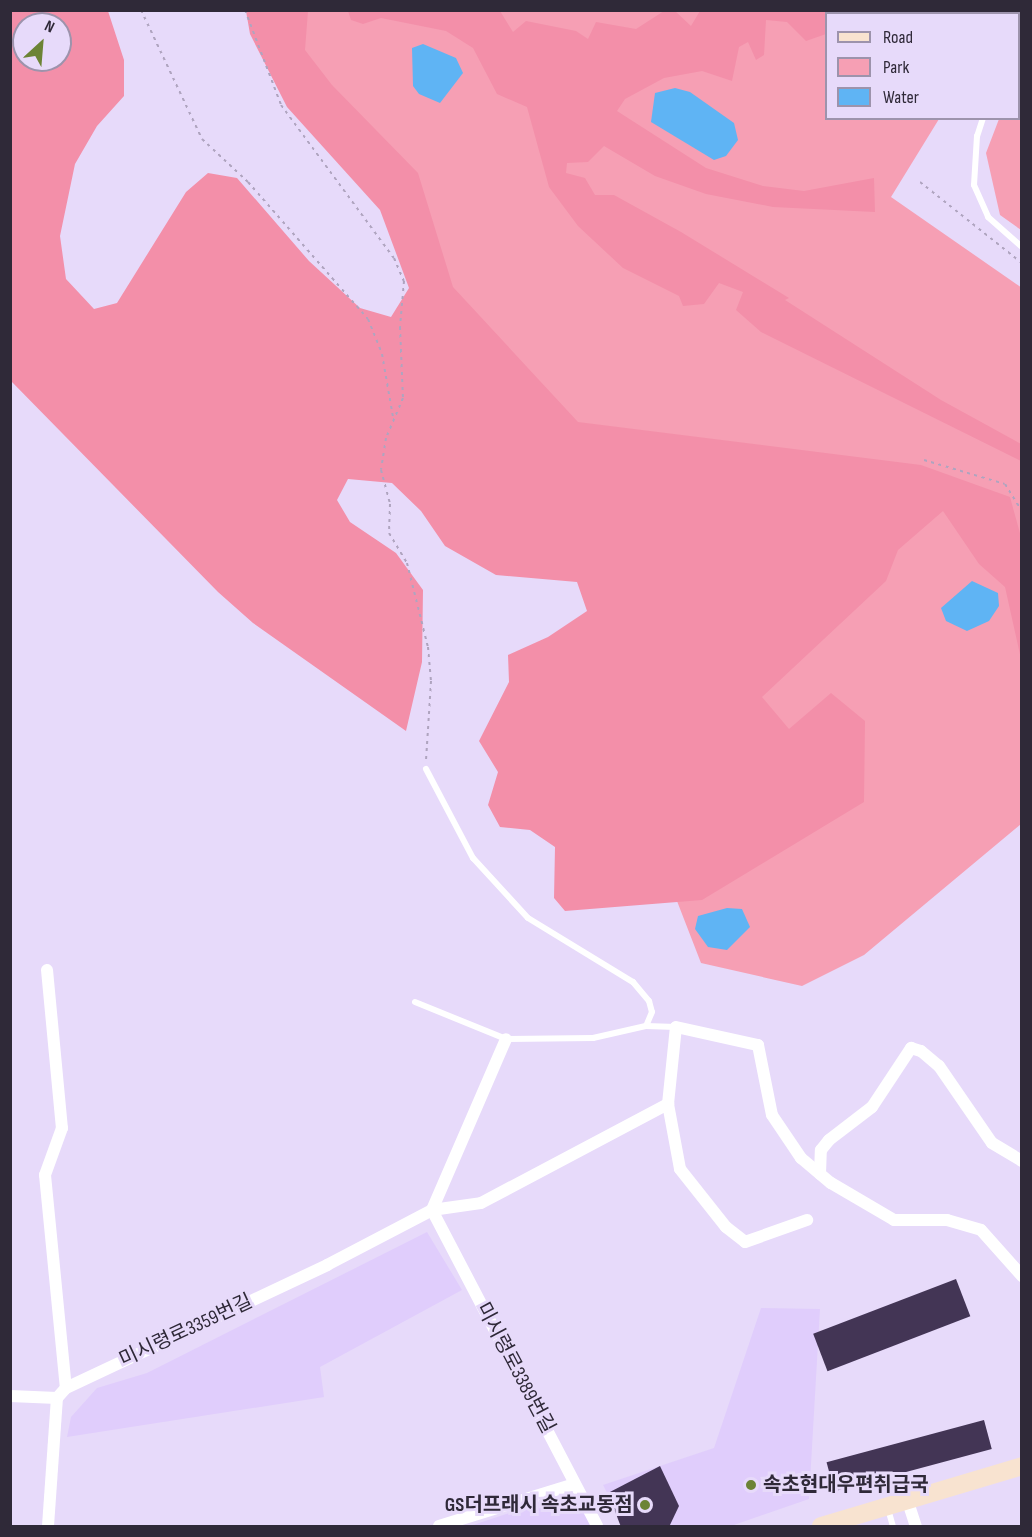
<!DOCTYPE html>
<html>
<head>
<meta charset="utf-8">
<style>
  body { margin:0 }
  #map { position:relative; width:1032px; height:1537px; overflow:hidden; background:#e7dafa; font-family:"Sofia Sans Condensed","Noto Sans KR",sans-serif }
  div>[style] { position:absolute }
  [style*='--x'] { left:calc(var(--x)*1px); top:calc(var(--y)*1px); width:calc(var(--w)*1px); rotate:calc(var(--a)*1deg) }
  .built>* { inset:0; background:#e0cdfc }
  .green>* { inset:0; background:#f69fb4 }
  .forest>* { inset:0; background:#f38fa9 }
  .water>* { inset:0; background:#5fb4f4 }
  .building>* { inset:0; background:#433555; transform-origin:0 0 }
  .path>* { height:2px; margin-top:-1px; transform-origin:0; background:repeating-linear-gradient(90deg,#afa4bf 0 3px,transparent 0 7.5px) }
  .service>* { height:6px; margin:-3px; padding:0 3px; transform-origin:3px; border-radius:3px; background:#fff }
  .minor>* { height:12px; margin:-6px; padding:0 6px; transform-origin:6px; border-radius:6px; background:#fff }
  .secondary>* { height:18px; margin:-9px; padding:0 9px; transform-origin:9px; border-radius:9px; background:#f8e3d0 }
  .dots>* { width:16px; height:16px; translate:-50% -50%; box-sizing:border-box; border:3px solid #e7dafa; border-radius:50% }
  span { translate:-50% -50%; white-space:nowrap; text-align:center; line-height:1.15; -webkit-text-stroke:6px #e7dafa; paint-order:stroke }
  .street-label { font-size:20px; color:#2f2938 }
  .poi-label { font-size:20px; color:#2f2938; font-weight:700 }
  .left { translate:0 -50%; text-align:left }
  .right { translate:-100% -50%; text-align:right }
  .frame { position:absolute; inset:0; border:12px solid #2f2938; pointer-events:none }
  .legend { position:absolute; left:825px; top:12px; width:195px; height:108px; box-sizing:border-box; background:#e7dafa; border:2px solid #9d93ac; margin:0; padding:8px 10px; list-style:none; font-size:18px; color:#2f2938 }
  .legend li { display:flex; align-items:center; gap:12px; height:30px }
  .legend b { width:30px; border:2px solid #9d93ac }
  .north { position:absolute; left:12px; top:12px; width:60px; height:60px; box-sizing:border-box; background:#e7dafa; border:2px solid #9d93ac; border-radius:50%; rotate:26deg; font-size:16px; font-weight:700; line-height:24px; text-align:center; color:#2f2938 }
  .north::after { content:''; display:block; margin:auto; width:21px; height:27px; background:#6c8335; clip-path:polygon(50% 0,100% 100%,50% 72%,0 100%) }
</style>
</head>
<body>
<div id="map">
  <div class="built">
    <i style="clip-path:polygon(427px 1232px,462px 1290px,320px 1367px,324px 1397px,67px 1437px,71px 1417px,97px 1388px,147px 1373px)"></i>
    <i style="clip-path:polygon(761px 1308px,820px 1309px,809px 1499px,731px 1526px,624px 1526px,603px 1485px,714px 1448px)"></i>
    <i style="clip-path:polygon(573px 1492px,591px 1526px,470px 1526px)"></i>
  </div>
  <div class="green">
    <i style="clip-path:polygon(285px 11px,1005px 11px,826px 14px,826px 118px,939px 119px,891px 197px,1022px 288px,1021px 824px,864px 955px,802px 986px,701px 963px,670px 883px,745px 781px,579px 440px,445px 296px,290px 50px)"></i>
    <i style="clip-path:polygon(1021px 57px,1021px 230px,1000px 215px,986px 153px,999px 119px,1018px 118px)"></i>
  </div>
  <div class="forest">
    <i style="clip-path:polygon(evenodd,10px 11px,108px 11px,124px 60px,124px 96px,97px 126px,75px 164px,60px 236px,66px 279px,94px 309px,117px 303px,186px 192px,208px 173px,237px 178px,309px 261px,360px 308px,391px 317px,409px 288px,380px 210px,287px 107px,250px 34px,246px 11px,308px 11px,305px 50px,332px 85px,418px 173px,453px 287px,578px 422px,921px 465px,1010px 497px,1021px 537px,1021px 659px,1005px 587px,979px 564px,943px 511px,898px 550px,886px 581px,762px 697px,789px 729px,831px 693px,865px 721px,864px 802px,702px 900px,565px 911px,554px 898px,555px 847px,530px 830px,500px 827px,488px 805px,498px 772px,479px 741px,509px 682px,508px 655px,548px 637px,587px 611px,577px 582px,496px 575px,445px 546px,421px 511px,392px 483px,348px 479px,337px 500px,350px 522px,396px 553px,423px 590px,422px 662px,406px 731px,253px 623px,218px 592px,11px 381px,10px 11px,24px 24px,60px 24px,60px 60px,24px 60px,24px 24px)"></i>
    <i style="clip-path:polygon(348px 11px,500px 11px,513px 32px,526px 21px,576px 31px,588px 39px,596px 22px,636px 29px,664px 11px,675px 11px,691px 26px,700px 11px,893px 11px,826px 14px,826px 34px,806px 41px,787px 22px,766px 20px,764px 55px,756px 60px,748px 42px,739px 47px,732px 81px,702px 71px,664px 78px,625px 99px,617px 111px,706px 168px,763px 186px,804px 191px,874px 178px,875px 212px,773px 207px,706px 194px,655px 176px,604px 146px,588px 162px,567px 163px,566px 173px,585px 178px,595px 195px,614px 195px,681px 232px,789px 298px,785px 300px,941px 400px,1021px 444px,1021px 461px,761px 332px,736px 310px,743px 292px,719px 283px,704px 304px,683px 306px,679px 296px,623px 268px,578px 226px,549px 187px,527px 107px,497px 94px,473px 48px,446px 31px,381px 18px,363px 24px,351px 20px)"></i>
  </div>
  <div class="water">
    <i style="clip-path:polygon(423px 44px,456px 58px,463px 73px,440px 103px,419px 94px,413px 86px,412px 48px)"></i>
    <i style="clip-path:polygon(675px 88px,690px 92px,734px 123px,738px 140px,726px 156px,714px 160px,651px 122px,655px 93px)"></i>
    <i style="clip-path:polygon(972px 581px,998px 593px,999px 606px,989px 621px,967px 631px,946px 621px,941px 608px)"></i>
    <i style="clip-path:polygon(727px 908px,742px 909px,750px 927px,727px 950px,708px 947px,695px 929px,698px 916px)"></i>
  </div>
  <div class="building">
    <i style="left:956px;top:1279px;width:40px;height:153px;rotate:69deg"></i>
    <i style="left:984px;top:1420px;width:30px;height:163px;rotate:75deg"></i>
    <i style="clip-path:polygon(660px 1466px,679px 1506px,669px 1527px,621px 1527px,608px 1493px)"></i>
  </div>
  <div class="path">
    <i style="--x:141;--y:10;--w:143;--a:64.7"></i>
    <i style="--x:202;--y:139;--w:63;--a:43.1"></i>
    <i style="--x:248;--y:182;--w:182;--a:48.8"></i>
    <i style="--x:368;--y:319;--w:38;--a:68"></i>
    <i style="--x:382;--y:354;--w:64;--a:80.1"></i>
    <i style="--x:245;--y:10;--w:102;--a:69.2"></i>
    <i style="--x:281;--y:105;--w:190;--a:53.6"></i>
    <i style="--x:394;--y:258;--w:25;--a:67"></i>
    <i style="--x:404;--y:281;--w:46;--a:95"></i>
    <i style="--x:400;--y:327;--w:71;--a:87.6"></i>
    <i style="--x:403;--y:398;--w:43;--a:113"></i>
    <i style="--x:386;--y:438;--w:32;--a:99"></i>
    <i style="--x:381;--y:470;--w:35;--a:75"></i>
    <i style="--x:390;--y:504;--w:29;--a:92"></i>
    <i style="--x:389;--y:533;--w:35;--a:59"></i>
    <i style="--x:407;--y:563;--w:87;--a:76"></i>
    <i style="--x:428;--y:647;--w:34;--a:85"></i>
    <i style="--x:431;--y:681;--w:80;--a:93.6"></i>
    <i style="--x:920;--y:182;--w:130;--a:38.5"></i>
    <i style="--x:924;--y:460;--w:84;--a:16.5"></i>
    <i style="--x:1005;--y:484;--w:32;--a:58"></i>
  </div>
  <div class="service">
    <i style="--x:1018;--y:18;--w:8;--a:-60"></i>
    <i style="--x:983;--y:118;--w:19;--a:108"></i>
    <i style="--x:977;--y:136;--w:49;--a:93.5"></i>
    <i style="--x:974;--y:185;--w:35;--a:66"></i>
    <i style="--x:988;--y:217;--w:45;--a:41.4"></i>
    <i style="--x:426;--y:769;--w:101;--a:62.2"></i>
    <i style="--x:473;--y:858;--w:81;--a:47.5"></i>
    <i style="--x:528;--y:918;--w:123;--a:31.4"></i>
    <i style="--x:633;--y:982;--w:25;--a:50"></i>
    <i style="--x:649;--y:1001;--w:11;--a:75"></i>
    <i style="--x:652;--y:1012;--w:15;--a:113"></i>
    <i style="--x:415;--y:1002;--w:98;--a:22.1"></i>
    <i style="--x:506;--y:1039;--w:87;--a:-0.7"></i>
    <i style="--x:593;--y:1038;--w:54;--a:-12.8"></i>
    <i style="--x:646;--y:1026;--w:30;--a:2"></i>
    <i style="--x:888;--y:1509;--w:18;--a:74"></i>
  </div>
  <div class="minor">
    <i style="--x:47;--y:970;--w:159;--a:84.6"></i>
    <i style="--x:62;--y:1128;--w:50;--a:109.9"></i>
    <i style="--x:45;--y:1175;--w:214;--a:84.4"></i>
    <i style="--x:668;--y:1104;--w:77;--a:-84.1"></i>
    <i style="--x:676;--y:1027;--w:84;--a:12.4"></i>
    <i style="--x:758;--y:1045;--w:71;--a:78.7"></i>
    <i style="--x:772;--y:1115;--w:52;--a:56"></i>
    <i style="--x:801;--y:1158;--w:39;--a:40"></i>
    <i style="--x:831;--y:1183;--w:73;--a:30.4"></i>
    <i style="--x:894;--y:1220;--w:53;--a:0"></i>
    <i style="--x:947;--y:1220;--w:35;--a:16"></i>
    <i style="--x:981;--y:1230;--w:62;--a:48.3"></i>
    <i style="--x:820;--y:1174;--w:24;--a:-88"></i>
    <i style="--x:821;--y:1150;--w:13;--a:-51"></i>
    <i style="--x:829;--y:1140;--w:54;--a:-37.5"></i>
    <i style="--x:872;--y:1107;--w:71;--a:-56.5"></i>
    <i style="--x:911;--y:1048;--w:10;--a:17"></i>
    <i style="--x:921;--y:1051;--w:23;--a:40"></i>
    <i style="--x:939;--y:1066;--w:93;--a:55.5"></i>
    <i style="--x:992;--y:1143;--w:35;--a:31"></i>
    <i style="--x:432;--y:1210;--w:356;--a:62.4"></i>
    <i style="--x:432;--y:1210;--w:186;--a:-66.6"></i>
    <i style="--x:10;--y:1396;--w:47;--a:2.4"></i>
    <i style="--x:908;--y:1502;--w:25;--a:72"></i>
    <i style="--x:48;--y:1526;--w:128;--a:-86"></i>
    <i style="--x:57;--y:1398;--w:13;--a:-48"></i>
    <i style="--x:66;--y:1388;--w:289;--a:-25.2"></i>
    <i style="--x:327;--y:1265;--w:119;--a:-27.6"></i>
    <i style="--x:432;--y:1210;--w:49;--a:-8.1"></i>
    <i style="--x:481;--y:1203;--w:212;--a:-27.9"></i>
    <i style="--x:668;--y:1104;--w:66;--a:79.5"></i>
    <i style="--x:680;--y:1169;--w:74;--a:51.6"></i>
    <i style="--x:726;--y:1227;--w:24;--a:38"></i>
    <i style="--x:745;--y:1242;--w:66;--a:-19.5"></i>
    <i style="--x:439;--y:1526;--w:142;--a:-17.2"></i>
  </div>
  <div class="secondary">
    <i style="--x:821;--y:1526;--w:210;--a:-16.6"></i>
  </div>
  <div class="dots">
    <i style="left:751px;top:1485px;background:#6c8335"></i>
    <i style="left:645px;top:1505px;background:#6c8335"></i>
  </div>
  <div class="street-label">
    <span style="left:186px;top:1331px;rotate:-25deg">미시령로3359번길</span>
    <span style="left:515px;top:1368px;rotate:62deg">미시령로3389번길</span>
  </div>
  <div class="poi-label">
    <span class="left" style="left:763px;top:1485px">속초현대우편취급국</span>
    <span class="right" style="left:633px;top:1505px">GS더프래시 속초교동점</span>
  </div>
  <div class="frame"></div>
  <ul class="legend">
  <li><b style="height:8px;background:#f8e3d0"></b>Road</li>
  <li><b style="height:16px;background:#f69fb4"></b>Park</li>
  <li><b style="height:16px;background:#5fb4f4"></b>Water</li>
  </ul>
  <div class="north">N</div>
</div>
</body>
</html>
